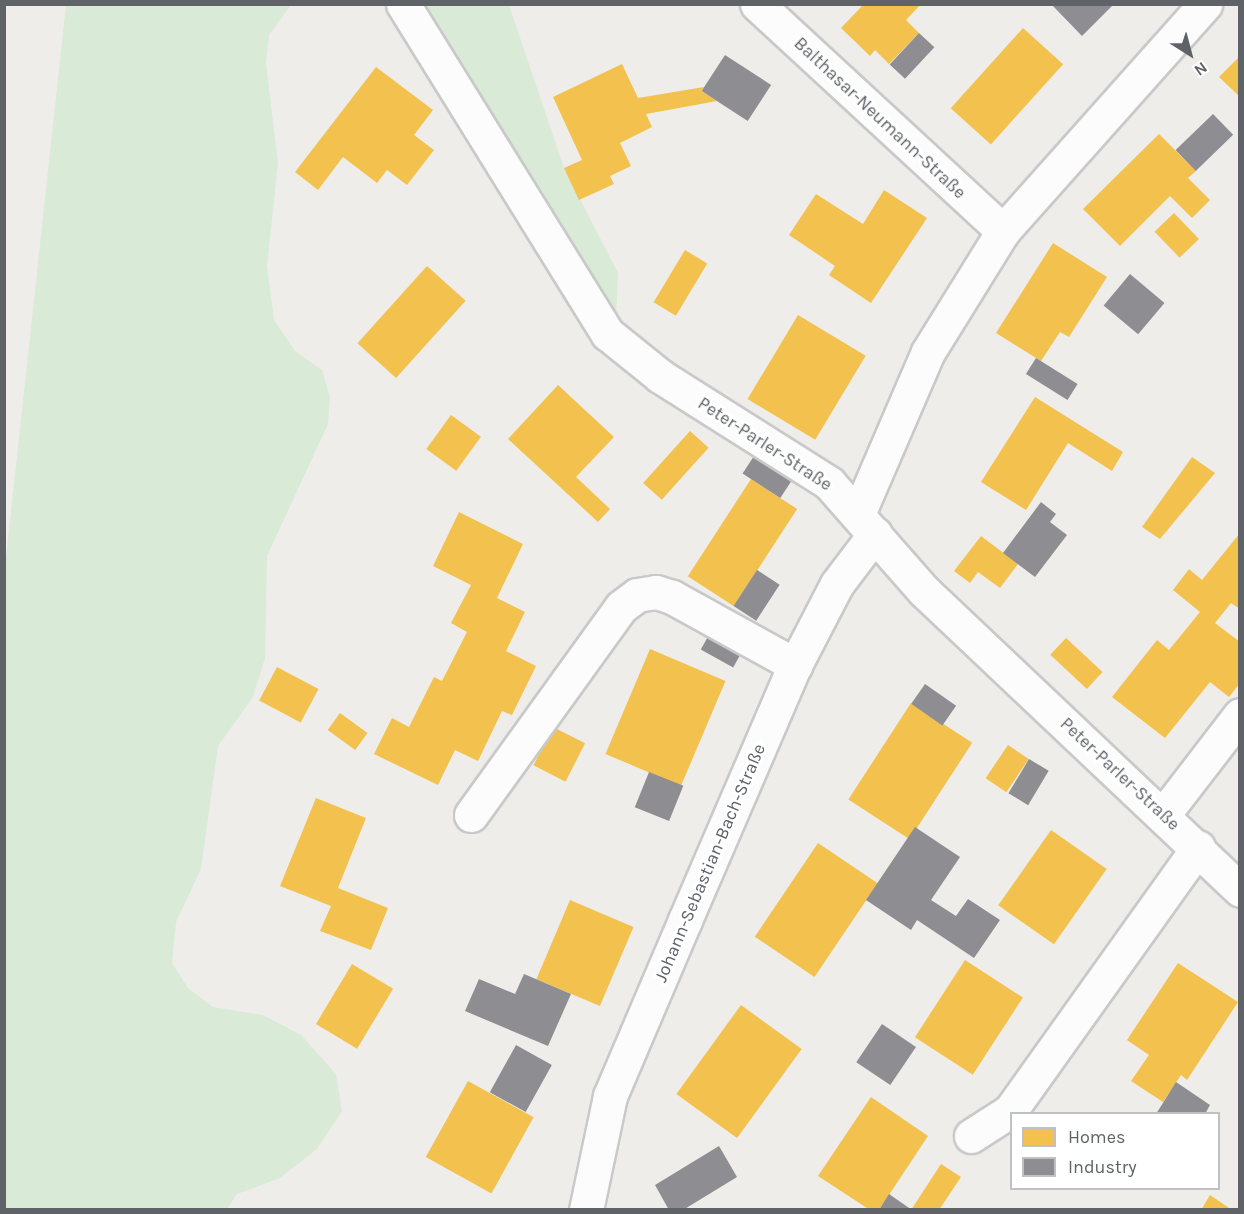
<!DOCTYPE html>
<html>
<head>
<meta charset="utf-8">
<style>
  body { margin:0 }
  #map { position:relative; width:1244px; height:1214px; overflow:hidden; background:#efedea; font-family:Karla,sans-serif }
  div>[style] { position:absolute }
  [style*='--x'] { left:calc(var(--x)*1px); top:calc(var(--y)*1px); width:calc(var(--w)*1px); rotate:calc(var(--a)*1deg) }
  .green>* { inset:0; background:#d9ead6 }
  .homes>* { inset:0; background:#f2c14e; transform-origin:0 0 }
  .industry>* { inset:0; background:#8d8d92; transform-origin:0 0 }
  .roads { filter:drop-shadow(2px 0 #c9c9ca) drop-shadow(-2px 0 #c9c9ca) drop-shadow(0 2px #c9c9ca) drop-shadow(0 -2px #c9c9ca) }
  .minor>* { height:33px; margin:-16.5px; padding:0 16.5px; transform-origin:16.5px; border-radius:16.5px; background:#fdfcfc }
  span { translate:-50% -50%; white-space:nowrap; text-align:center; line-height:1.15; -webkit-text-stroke:6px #fff; paint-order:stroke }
  .street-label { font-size:18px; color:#5f6368 }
  .frame { position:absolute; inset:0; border:6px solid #5f6368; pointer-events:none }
  .legend { position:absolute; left:1010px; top:1112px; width:210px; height:78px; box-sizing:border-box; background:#fff; border:2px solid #bfc1c3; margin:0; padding:8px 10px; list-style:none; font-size:18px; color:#5f6368 }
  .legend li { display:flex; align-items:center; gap:12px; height:30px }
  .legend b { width:30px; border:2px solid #bfc1c3 }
  .north { position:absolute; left:1160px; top:24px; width:60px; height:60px; -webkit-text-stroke:4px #fff; paint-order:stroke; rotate:144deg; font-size:16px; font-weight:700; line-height:24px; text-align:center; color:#5f6368 }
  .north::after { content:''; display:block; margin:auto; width:21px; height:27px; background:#5f6368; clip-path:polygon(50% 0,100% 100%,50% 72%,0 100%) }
</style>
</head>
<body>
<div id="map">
  <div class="green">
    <i style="clip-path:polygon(66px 5px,291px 5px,269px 35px,266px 63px,278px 163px,267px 266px,274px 320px,295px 351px,322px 370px,330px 397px,328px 424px,267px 556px,265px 658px,253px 697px,218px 746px,201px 869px,176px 922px,172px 963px,188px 988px,213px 1007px,263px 1015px,301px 1035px,336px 1074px,342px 1111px,317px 1149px,280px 1178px,237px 1194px,227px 1209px,5px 1209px,4px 576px)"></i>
    <i style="clip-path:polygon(424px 5px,509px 5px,564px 168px,618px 273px,616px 320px)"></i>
  </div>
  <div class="homes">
    <i style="clip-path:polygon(864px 4px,921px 4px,906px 20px,919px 33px,889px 64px,875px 50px,870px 56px,841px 28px)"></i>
    <i style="left:1023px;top:28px;width:54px;height:108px;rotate:42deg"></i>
    <i style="clip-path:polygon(1240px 56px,1240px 97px,1219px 77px)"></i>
    <i style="clip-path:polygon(622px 64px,638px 98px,704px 87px,701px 91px,717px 101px,646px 114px,652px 127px,620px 143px,631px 166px,610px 176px,614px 184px,579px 200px,564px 168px,582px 160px,553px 97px)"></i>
    <i style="clip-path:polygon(376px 67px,433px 110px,414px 135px,434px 150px,407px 185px,387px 170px,377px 183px,343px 157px,318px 190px,295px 172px)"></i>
    <i style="clip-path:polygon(1159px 134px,1196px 171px,1188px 178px,1210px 200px,1192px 218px,1170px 196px,1120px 246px,1083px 209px)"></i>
    <i style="clip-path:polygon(884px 190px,927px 218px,871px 303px,829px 275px,835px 266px,789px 235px,816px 194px,863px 224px)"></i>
    <i style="left:1174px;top:213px;width:36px;height:27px;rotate:46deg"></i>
    <i style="clip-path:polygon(1053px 243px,1107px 277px,1069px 337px,1060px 332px,1041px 361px,996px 333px)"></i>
    <i style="left:685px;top:250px;width:26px;height:61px;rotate:31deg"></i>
    <i style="left:427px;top:266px;width:52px;height:104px;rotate:42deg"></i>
    <i style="left:798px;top:315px;width:79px;height:98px;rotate:31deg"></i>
    <i style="clip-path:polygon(558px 385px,614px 437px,576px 477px,610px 509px,598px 522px,508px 439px)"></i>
    <i style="clip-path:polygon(1035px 397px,1123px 452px,1112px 471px,1068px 443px,1026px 510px,981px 482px)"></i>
    <i style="left:451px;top:415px;width:37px;height:42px;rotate:36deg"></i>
    <i style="left:690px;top:431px;width:25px;height:70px;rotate:42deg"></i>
    <i style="clip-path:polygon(1192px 457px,1215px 473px,1160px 539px,1142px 527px)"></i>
    <i style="left:751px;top:479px;width:55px;height:116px;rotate:33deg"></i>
    <i style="clip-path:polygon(459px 512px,523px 544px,497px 598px,525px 612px,506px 651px,536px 666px,512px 715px,502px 711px,478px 761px,455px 750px,438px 785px,374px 754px,392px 718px,409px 727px,434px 677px,442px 681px,467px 632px,451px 623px,471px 585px,433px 566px)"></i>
    <i style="clip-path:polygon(1240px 533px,1240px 609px,1231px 603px,1215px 623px,1240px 642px,1240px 683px,1229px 697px,1210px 682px,1165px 738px,1112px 697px,1157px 640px,1169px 650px,1200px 612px,1173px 590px,1189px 569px,1202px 580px)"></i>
    <i style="clip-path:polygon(981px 536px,1018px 564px,1000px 588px,978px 572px,970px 583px,954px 571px)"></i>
    <i style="left:1066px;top:638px;width:50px;height:23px;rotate:43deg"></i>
    <i style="left:650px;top:649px;width:82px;height:114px;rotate:23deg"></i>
    <i style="left:277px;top:667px;width:47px;height:38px;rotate:28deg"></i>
    <i style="left:911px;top:703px;width:73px;height:115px;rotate:33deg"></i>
    <i style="left:340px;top:713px;width:34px;height:21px;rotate:36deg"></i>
    <i style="left:553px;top:727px;width:36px;height:43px;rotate:27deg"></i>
    <i style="left:1008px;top:745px;width:25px;height:40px;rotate:34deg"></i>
    <i style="clip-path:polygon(316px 798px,366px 818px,338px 888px,388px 908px,371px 950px,320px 931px,331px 906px,280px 886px)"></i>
    <i style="left:1051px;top:830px;width:68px;height:92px;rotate:35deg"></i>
    <i style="left:818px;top:843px;width:72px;height:113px;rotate:34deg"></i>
    <i style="left:570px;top:900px;width:69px;height:86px;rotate:23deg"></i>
    <i style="left:965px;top:960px;width:69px;height:92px;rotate:33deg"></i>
    <i style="clip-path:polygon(1178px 963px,1238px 1002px,1187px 1080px,1181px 1075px,1163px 1102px,1131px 1081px,1149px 1055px,1127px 1040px)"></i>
    <i style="left:352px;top:964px;width:48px;height:70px;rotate:31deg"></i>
    <i style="left:741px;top:1005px;width:75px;height:110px;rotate:36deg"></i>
    <i style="left:468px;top:1081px;width:75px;height:87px;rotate:29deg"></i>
    <i style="clip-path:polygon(871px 1097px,928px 1136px,879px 1210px,870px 1210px,818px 1176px)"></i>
    <i style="clip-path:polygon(941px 1164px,961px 1177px,939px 1210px,911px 1210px)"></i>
    <i style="clip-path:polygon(1210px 1195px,1232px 1210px,1201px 1210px)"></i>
  </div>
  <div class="industry">
    <i style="clip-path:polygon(1051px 4px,1114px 4px,1082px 36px)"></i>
    <i style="left:919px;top:33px;width:21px;height:43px;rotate:43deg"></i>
    <i style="left:725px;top:55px;width:55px;height:43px;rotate:33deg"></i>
    <i style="left:1213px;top:114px;width:29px;height:52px;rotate:46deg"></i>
    <i style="left:1130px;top:274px;width:45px;height:41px;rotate:40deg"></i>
    <i style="left:1036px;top:358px;width:49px;height:19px;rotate:32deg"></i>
    <i style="left:754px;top:456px;width:45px;height:21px;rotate:33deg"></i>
    <i style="clip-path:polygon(1041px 502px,1056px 514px,1050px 522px,1067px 535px,1035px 577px,1003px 553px)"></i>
    <i style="left:757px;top:570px;width:27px;height:43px;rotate:33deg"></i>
    <i style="left:710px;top:633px;width:37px;height:19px;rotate:29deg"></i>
    <i style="left:925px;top:684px;width:38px;height:24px;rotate:35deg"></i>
    <i style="left:1029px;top:759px;width:23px;height:40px;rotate:31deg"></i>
    <i style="left:649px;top:772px;width:37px;height:38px;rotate:22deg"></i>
    <i style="clip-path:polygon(915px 827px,960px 857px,931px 900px,956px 916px,968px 899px,1000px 920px,974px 958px,917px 920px,911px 930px,866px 900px)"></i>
    <i style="clip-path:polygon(524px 974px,571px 994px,548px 1046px,465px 1011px,479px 979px,515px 994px)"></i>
    <i style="left:882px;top:1024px;width:41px;height:46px;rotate:34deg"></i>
    <i style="left:516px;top:1045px;width:41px;height:54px;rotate:29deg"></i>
    <i style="clip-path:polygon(1176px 1082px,1210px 1105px,1205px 1114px,1156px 1114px)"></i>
    <i style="clip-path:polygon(719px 1146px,737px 1177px,683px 1210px,669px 1210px,655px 1185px)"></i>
    <i style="clip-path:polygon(889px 1194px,912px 1210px,879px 1210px)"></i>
  </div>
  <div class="roads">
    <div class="minor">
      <i style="--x:403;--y:4;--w:388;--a:58.2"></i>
      <i style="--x:608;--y:334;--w:67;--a:38.9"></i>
      <i style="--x:660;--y:376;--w:200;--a:32.3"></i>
      <i style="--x:829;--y:483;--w:144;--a:48.7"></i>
      <i style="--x:924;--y:591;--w:435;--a:43.4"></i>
      <i style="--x:757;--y:4;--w:335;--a:42.7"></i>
      <i style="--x:859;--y:512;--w:174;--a:-66.7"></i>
      <i style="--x:928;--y:352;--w:142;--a:-58.2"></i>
      <i style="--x:1003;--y:231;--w:304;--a:-48.3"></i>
      <i style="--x:471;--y:815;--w:256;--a:-54.2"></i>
      <i style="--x:621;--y:607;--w:20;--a:-37"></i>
      <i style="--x:637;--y:595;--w:19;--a:-9"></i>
      <i style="--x:656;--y:592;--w:17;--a:17"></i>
      <i style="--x:672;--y:597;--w:141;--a:28.9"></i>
      <i style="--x:1163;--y:815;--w:126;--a:-52.4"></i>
      <i style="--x:971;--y:1136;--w:46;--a:-32.7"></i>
      <i style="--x:1010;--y:1111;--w:324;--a:-54.5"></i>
      <i style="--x:586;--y:1210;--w:116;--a:-78.1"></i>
      <i style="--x:610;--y:1096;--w:191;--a:-66.9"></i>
      <i style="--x:685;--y:920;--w:278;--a:-66.7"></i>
      <i style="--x:795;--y:665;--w:91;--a:-62.6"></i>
      <i style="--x:837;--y:584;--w:63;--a:-52.8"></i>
    </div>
  </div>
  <div class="street-label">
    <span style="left:880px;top:118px;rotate:43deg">Balthasar-Neumann-Straße</span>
    <span style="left:765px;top:444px;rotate:33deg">Peter-Parler-Straße</span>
    <span style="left:1120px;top:774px;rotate:43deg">Peter-Parler-Straße</span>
    <span style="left:710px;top:863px;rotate:-67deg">Johann-Sebastian-Bach-Straße</span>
  </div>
  <div class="frame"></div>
  <ul class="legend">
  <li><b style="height:16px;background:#f2c14e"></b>Homes</li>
  <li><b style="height:16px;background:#8d8d92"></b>Industry</li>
  </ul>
  <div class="north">N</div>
</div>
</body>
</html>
